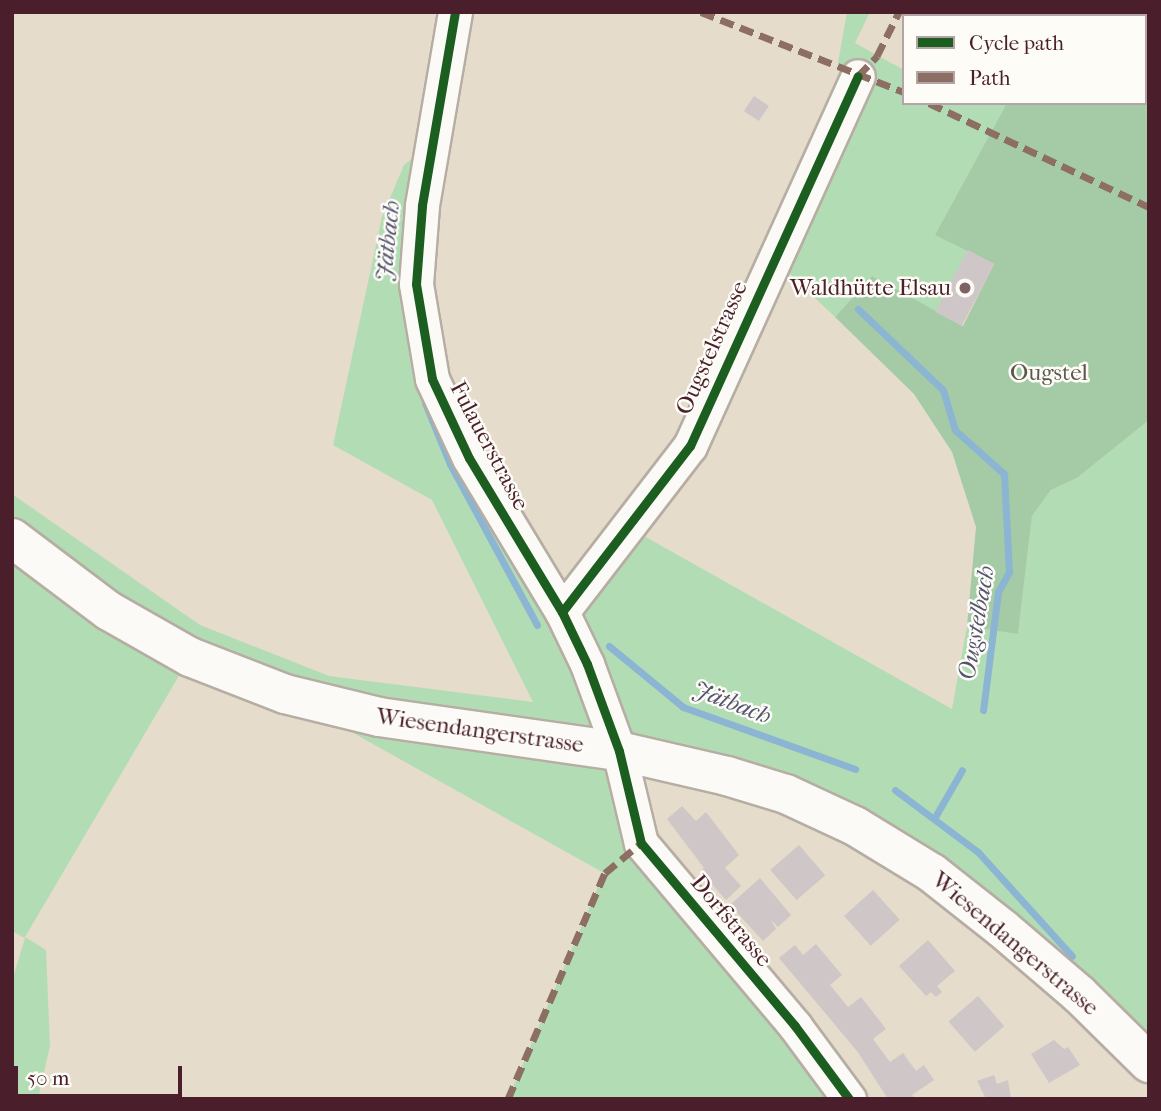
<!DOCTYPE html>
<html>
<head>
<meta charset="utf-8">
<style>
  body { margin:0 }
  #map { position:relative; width:1161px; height:1111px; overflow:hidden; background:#e5dccb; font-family:"IM FELL French Canon",serif }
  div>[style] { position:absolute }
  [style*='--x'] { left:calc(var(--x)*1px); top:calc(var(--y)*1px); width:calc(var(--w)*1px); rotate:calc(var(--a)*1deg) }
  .green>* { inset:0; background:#b2ddb4 }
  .forest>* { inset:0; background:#a4cba6 }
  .stream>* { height:7px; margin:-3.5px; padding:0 3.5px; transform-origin:3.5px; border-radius:3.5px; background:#8bb5d3 }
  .building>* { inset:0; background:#cfc7c7; transform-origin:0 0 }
  .roads { filter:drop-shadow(2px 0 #b6ada3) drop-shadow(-2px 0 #b6ada3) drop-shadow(0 2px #b6ada3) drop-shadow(0 -2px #b6ada3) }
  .minor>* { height:33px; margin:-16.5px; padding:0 16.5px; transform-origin:16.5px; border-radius:16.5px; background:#fbfaf7 }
  .major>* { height:38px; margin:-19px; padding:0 19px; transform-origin:19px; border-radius:19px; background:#fbfaf7 }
  .quiet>* { height:7px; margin-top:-3.5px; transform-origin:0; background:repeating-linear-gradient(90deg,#8d6e63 0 14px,transparent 0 21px) }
  .cycleway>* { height:9px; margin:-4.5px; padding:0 4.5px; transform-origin:4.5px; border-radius:4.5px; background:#1b5e20 }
  .dots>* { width:19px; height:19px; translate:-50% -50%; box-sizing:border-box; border:4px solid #fdfcf7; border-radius:50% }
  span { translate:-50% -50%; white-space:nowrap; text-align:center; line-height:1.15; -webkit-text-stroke:5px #fdfcf7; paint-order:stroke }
  .poi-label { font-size:23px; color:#4a1f2b }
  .right { translate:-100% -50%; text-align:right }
  .street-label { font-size:23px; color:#4a1f2b }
  .park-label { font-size:23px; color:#5d584e }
  .water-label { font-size:24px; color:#545470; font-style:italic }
  .frame { position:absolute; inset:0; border:14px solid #4a1f2b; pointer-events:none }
  .legend { position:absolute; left:902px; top:14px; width:245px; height:91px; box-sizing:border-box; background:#fdfcf7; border:2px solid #b5a4a5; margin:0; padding:9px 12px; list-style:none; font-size:21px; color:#4a1f2b }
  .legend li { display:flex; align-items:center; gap:14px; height:35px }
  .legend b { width:35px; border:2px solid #b5a4a5 }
  .scale { position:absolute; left:14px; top:1066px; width:168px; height:32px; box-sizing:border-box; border:4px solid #4a1f2b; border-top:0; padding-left:9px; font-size:21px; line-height:24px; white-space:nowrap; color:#4a1f2b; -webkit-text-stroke:5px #fdfcf7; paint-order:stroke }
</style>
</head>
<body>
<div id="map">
  <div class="green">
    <i style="clip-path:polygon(847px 12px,870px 12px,855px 43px,904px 70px,904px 103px,1007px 103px,936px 234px,968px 250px,937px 313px,872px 276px,835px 317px,773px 258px,858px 75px,837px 68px)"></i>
    <i style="clip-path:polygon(433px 143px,432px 379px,562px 611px,628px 527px,952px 709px,967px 626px,1018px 633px,1032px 516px,1051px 490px,1077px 478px,1149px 420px,1149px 1060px,855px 826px,620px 751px,641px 843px,849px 1099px,508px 1099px,604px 873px,285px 695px,190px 657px,25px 937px,46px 950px,50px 1046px,38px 1099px,12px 1099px,12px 981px,25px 938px,12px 931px,12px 494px,200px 625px,329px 676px,533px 702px,432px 500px,333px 445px,382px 217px,404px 165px)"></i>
  </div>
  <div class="forest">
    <i style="clip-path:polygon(1057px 12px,1149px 12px,1149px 420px,1077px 478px,1051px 490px,1032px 516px,1018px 634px,967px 626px,976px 527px,952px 452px,914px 394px,835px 317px,872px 276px,963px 326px,994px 264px,935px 235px,1007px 103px,1145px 103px,1145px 16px,1055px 16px)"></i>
  </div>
  <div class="stream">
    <i style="--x:858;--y:309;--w:117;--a:43.6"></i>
    <i style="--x:943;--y:390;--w:42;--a:73.3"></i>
    <i style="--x:955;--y:430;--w:66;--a:41.9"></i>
    <i style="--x:1004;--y:474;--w:98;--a:87.1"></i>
    <i style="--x:1009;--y:572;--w:23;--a:119"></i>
    <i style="--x:998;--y:592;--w:119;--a:97.2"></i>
    <i style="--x:425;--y:403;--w:66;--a:67.7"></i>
    <i style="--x:450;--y:464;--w:183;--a:61.6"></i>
    <i style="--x:609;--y:646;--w:96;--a:39.5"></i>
    <i style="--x:683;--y:707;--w:183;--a:19.8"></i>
    <i style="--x:895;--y:790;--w:104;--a:36.8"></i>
    <i style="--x:978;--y:852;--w:140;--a:47.9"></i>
    <i style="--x:935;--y:817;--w:54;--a:-60.1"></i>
  </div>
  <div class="building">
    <i style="clip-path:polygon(943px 12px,997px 12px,941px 16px)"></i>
    <i style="left:754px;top:96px;width:18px;height:18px;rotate:34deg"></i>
    <i style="left:968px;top:250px;width:30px;height:70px;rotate:28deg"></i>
    <i style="clip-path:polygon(682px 806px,696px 821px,706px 812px,739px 855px,725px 868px,741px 886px,726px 900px,700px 871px,704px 868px,667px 819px)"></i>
    <i style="left:799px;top:845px;width:40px;height:38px;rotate:49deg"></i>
    <i style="clip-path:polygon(760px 878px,791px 915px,778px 927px,771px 920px,776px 929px,763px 941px,730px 905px)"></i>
    <i style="left:873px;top:890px;width:40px;height:39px;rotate:48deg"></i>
    <i style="clip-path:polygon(928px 940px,955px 971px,937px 986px,942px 992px,936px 997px,931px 992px,926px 996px,899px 966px)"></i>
    <i style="clip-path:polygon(816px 944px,842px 975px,830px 985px,848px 1007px,861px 997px,886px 1029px,873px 1039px,890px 1062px,903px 1053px,916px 1071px,924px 1065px,934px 1080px,912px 1095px,915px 1099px,888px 1099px,857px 1051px,779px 958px,795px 945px,803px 955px)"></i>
    <i style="left:978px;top:996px;width:40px;height:39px;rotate:49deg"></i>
    <i style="clip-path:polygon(1054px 1040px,1064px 1049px,1068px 1047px,1080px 1065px,1049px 1083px,1031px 1054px)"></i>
    <i style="clip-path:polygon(994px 1075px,997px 1084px,1008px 1080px,1011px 1099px,986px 1099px,977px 1081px)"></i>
  </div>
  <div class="roads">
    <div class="minor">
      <i style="--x:455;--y:12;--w:197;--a:99.7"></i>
      <i style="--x:422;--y:206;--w:78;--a:94.4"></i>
      <i style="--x:416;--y:284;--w:96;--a:80.4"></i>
      <i style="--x:432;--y:379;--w:87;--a:64.9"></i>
      <i style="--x:469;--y:458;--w:180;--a:58.9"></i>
      <i style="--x:562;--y:612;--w:58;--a:64.3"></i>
      <i style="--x:587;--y:664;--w:93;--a:69.8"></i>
      <i style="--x:619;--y:751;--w:95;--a:76.6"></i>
      <i style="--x:641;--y:843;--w:239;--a:49.9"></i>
      <i style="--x:795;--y:1026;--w:91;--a:53.5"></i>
      <i style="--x:562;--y:612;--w:210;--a:-52.4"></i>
      <i style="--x:690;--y:446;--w:406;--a:-65.6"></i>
    </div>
    <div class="major">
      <i style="--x:12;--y:538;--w:121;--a:37"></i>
      <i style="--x:109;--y:611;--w:93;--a:29.6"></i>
      <i style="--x:190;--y:657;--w:102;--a:21.3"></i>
      <i style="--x:285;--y:694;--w:97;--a:13.7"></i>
      <i style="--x:379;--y:717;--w:242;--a:8.1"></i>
      <i style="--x:619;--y:751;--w:111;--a:13"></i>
      <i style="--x:727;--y:776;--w:62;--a:17"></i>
      <i style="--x:786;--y:794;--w:76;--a:24.9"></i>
      <i style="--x:855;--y:826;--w:90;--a:31.4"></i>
      <i style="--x:932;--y:873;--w:90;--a:38.3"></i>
      <i style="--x:1003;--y:929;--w:101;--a:40.6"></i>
      <i style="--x:1080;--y:995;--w:97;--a:44.6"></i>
    </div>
  </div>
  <div class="quiet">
    <i style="--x:701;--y:12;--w:218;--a:21.5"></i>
    <i style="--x:858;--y:76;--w:28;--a:-46"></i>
    <i style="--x:877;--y:56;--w:49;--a:-63.4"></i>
    <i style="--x:929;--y:103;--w:243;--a:25.3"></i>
    <i style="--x:508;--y:1099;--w:246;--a:-66.8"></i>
    <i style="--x:605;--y:873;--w:47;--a:-39.8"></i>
  </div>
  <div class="cycleway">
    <i style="--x:455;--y:12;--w:197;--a:99.7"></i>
    <i style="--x:422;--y:206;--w:78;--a:94.4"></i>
    <i style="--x:416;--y:284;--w:96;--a:80.4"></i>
    <i style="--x:432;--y:379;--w:87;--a:64.9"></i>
    <i style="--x:469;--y:458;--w:180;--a:58.9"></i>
    <i style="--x:562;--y:612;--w:58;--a:64.3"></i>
    <i style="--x:587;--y:664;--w:93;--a:69.8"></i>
    <i style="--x:619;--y:751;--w:95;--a:76.6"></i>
    <i style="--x:641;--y:843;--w:239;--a:49.9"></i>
    <i style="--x:795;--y:1026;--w:91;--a:53.5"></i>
    <i style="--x:562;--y:612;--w:210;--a:-52.4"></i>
    <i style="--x:690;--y:446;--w:406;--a:-65.6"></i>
  </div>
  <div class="dots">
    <i style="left:965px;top:288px;background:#806163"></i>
  </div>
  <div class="poi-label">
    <span class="right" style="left:951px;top:288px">Waldhütte Elsau</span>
  </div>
  <div class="street-label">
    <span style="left:712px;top:348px;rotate:-66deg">Ougstelstrasse</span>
    <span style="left:489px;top:446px;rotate:62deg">Fulauerstrasse</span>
    <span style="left:480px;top:731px;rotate:8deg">Wiesendangerstrasse</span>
    <span style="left:731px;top:921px;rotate:50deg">Dorfstrasse</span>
    <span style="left:1015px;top:944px;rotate:40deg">Wiesendangerstrasse</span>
  </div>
  <div class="park-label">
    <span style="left:1049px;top:373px">Ougstel</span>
  </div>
  <div class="water-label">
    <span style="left:388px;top:241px;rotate:-84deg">Jätbach</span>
    <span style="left:977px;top:623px;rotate:-80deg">Ougstelbach</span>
    <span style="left:732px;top:703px;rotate:21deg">Jätbach</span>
  </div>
  <div class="frame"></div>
  <ul class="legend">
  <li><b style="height:9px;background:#1b5e20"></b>Cycle path</li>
  <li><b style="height:9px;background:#8d6e63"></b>Path</li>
  </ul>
  <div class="scale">50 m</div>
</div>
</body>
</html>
